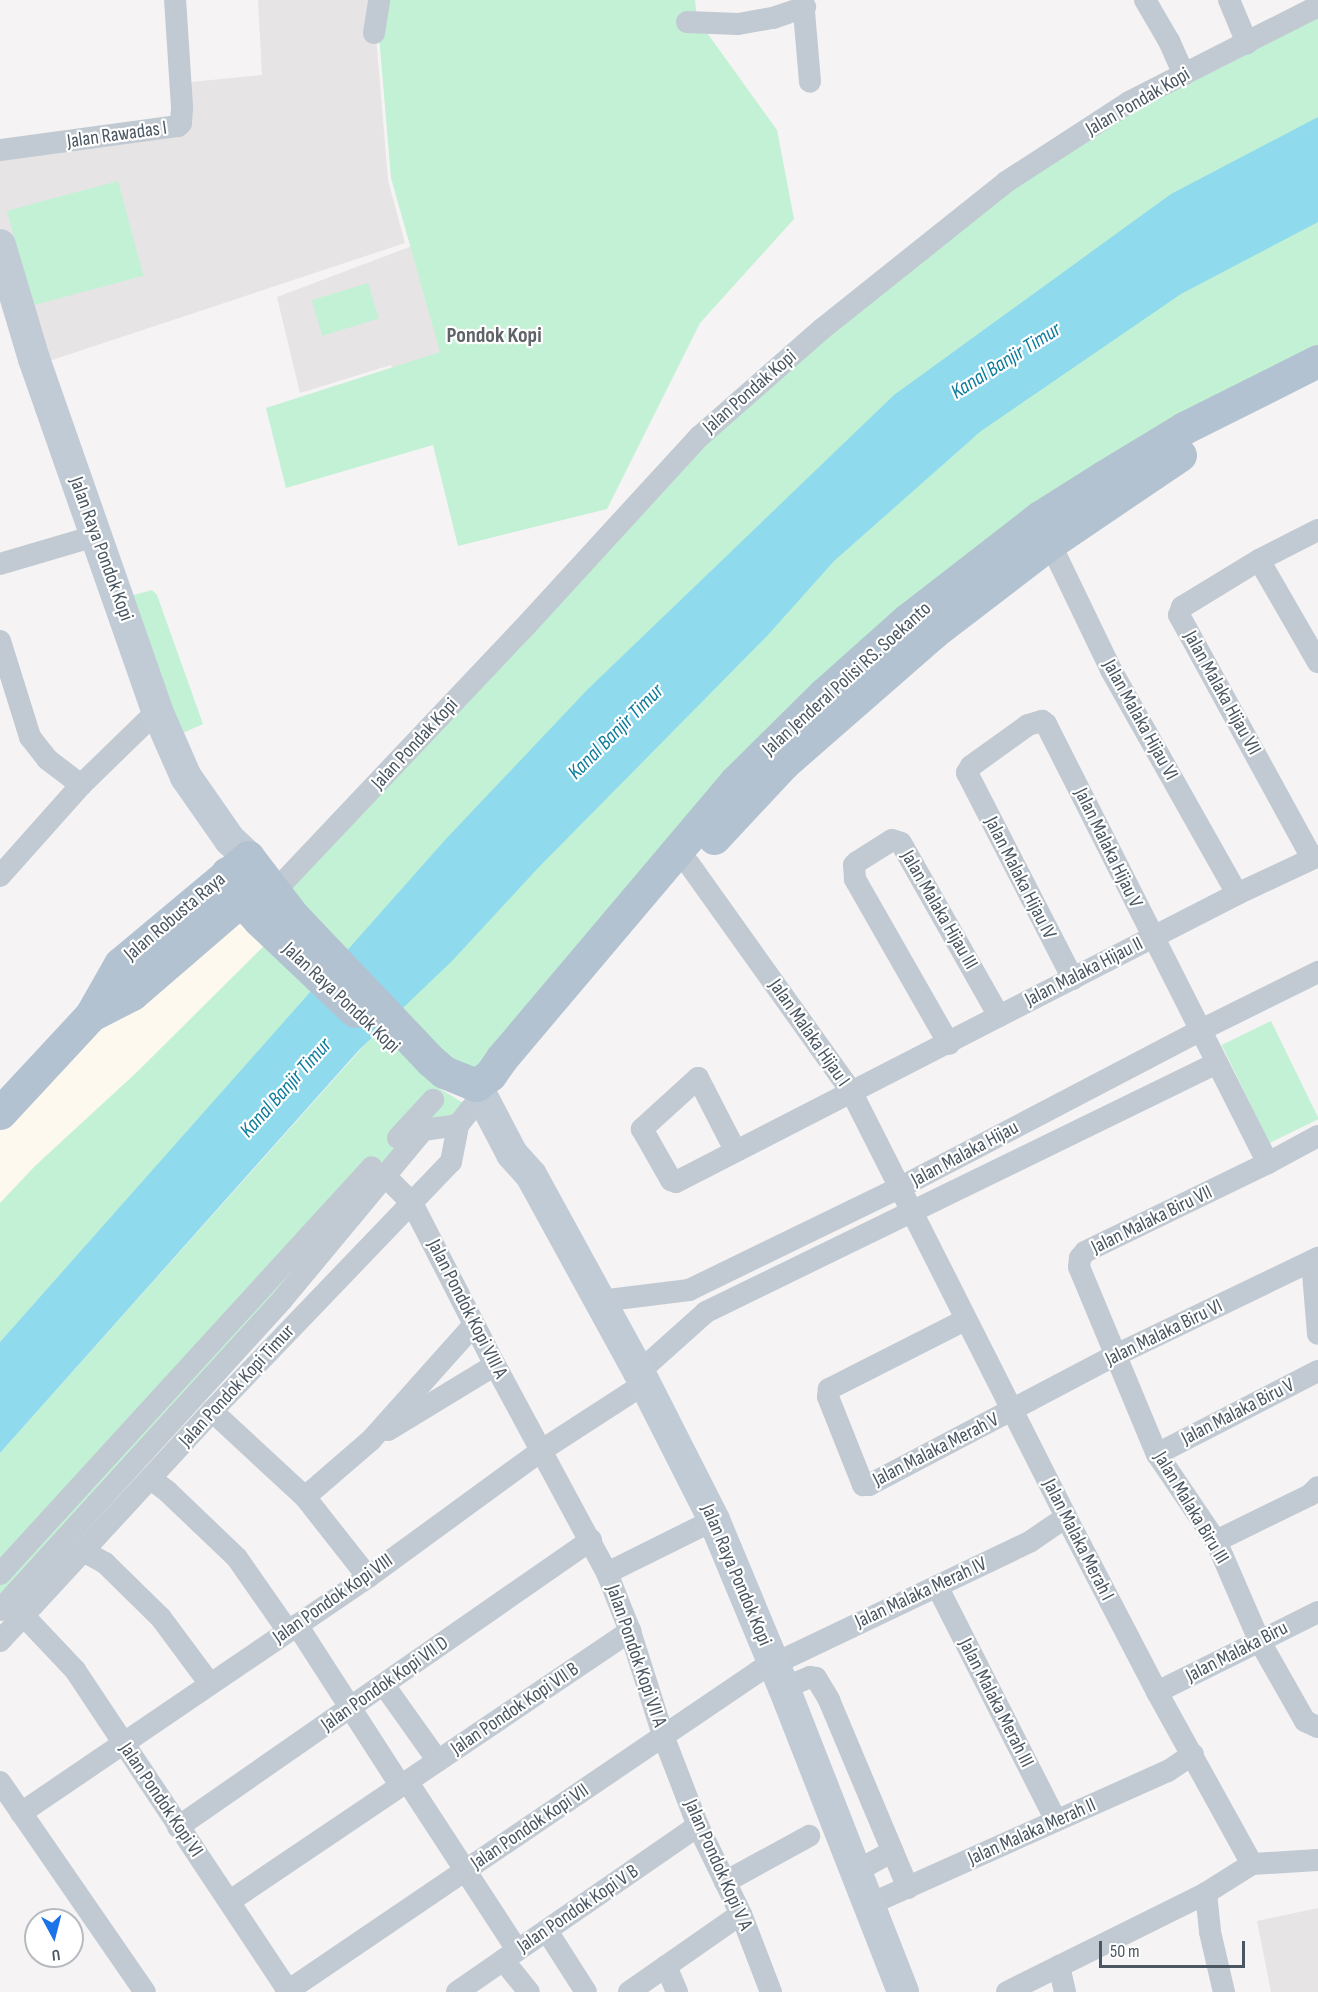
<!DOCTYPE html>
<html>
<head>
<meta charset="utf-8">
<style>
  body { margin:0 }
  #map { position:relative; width:1318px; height:1992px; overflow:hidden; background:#f5f3f3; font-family:"Sofia Sans Condensed",sans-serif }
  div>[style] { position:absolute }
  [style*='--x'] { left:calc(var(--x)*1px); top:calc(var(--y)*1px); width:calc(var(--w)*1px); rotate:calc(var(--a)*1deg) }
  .commercial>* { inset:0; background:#fdf9ef }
  .education>* { inset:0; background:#e6e4e5 }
  .green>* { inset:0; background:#c3f1d5; transform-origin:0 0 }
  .water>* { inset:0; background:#90daee }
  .street>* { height:22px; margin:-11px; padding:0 11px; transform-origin:11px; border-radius:11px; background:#c1cad2 }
  .secondary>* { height:32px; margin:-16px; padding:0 16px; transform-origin:16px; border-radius:16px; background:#c1cbd6 }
  .primary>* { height:33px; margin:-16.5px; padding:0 16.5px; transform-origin:16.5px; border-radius:16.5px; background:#b3c2d1 }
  span { translate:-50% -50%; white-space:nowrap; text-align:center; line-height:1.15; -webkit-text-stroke:4.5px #fff; paint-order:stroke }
  .street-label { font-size:20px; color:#4a5661 }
  .water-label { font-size:21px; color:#0c7c9b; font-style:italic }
  .quarter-label { font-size:22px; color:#5f6368; font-weight:700 }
  .north { position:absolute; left:24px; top:1908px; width:60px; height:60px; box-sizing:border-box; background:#fff; border:2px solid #b7bbc0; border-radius:50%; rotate:173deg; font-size:16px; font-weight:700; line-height:24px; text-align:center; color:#4a5661 }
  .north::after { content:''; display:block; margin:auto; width:21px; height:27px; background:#1a73e8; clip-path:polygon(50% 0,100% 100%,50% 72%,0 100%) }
  .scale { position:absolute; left:1099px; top:1941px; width:146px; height:27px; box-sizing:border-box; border:3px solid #4a5661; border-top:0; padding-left:8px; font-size:18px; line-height:21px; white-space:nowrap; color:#4a5661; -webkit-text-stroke:4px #fff; paint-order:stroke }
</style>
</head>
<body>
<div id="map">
  <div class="commercial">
    <i style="clip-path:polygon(241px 900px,274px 936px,137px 1072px,35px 1166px,0 1203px,0 1113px)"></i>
  </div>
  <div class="education">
    <i style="clip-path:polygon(258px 0,373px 0,388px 180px,405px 243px,37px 365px,0 232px,0 152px,182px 130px,182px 83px,262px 75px)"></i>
    <i style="clip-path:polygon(420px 243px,456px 362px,396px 381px,391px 365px,300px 393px,277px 297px)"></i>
    <i style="clip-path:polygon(1318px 1908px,1318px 1992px,1271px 1992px,1257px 1921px)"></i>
  </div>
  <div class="green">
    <i style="clip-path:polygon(376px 0,695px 0,697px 19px,777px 130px,794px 219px,700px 323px,607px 509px,458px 546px,433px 445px,286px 488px,266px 408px,440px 352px,391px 178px)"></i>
    <i style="clip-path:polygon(1318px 6px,1318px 361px,1184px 428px,817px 703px,476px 1085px,274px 892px,662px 478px,1006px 182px)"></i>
    <i style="left:118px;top:181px;width:98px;height:115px;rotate:75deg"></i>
    <i style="left:368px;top:283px;width:37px;height:59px;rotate:73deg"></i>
    <i style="clip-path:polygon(152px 590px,157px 595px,203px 724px,169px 739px,119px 599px)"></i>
    <i style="clip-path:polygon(274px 936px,324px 978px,0 1342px,0 1203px,35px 1166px,137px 1072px)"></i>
    <i style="left:1271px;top:1021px;width:109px;height:55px;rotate:64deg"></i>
    <i style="clip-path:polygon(377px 1031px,442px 1090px,460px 1101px,474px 1105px,423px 1131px,0 1609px,0 1453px)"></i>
  </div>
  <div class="water">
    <i style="clip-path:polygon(1318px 117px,1318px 222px,1181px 294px,981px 431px,834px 561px,767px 636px,538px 868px,452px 961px,359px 1050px,0 1453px,0 1342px,445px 840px,588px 689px,894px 395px,1171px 194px)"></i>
  </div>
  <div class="street">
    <i style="--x:803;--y:0;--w:82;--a:85.1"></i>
    <i style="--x:1145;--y:0;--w:48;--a:59.7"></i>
    <i style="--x:1169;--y:41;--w:37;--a:66"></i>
    <i style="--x:1229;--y:0;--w:47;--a:67.3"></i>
    <i style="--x:687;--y:22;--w:51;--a:2.2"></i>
    <i style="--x:738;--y:24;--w:36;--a:-10"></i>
    <i style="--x:773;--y:18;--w:34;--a:-19"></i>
    <i style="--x:374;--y:33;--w:33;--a:-81"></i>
    <i style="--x:0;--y:150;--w:180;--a:-7.7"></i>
    <i style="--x:178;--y:126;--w:4;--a:-45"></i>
    <i style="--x:181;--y:123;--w:16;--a:-86"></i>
    <i style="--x:182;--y:107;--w:107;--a:-93.7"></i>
    <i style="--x:1050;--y:543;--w:141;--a:64.3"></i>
    <i style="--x:1111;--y:670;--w:257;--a:60.6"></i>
    <i style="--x:1259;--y:560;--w:118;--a:60"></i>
    <i style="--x:0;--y:564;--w:99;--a:-16.4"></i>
    <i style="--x:0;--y:641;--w:101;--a:72.6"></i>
    <i style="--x:30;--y:737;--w:28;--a:52"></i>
    <i style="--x:47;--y:759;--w:43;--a:37.4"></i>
    <i style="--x:1312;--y:858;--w:277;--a:-118.7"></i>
    <i style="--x:1179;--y:615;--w:9;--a:-69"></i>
    <i style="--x:1182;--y:607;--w:90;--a:-31.4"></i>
    <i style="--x:1259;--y:560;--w:66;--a:-27"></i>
    <i style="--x:689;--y:864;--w:279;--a:54.5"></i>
    <i style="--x:851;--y:1091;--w:477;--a:63.2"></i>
    <i style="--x:1066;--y:1517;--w:197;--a:62.5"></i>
    <i style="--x:1157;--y:1692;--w:196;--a:61.1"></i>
    <i style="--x:0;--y:876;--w:122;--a:-48.3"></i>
    <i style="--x:81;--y:785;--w:106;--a:-44.2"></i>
    <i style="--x:274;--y:892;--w:361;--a:-46.6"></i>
    <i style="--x:522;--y:630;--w:262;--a:-47.5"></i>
    <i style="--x:699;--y:437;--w:164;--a:-41.3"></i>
    <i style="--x:822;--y:329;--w:236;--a:-38.6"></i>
    <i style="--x:1006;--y:182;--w:147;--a:-33"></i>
    <i style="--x:1129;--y:102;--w:212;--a:-26.9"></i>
    <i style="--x:1073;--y:979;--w:232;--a:-117.2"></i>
    <i style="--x:967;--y:773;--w:8;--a:-60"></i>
    <i style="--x:971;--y:766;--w:70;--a:-35.7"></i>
    <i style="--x:1028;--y:725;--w:15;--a:-16"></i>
    <i style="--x:1042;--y:721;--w:5;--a:37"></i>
    <i style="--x:1046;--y:724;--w:492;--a:63.2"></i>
    <i style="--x:949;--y:1044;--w:190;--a:-119.7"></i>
    <i style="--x:855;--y:879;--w:14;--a:-94"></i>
    <i style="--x:854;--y:865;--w:4;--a:-45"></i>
    <i style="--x:857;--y:862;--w:41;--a:-32.2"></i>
    <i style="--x:892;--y:840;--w:9;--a:18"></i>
    <i style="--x:901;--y:843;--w:199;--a:60.5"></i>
    <i style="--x:1318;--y:1136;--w:57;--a:151.6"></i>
    <i style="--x:1268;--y:1163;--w:203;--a:154.1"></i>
    <i style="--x:1085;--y:1252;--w:8;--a:130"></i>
    <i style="--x:1080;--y:1258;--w:9;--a:96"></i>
    <i style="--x:1079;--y:1267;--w:203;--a:67.4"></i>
    <i style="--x:1157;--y:1454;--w:105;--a:55.9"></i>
    <i style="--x:1216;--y:1541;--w:108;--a:66.5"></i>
    <i style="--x:1259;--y:1640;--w:93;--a:60.4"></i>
    <i style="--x:1305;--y:1721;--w:14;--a:25"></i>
    <i style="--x:398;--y:1138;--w:52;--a:-47.4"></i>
    <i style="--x:735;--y:1150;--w:81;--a:-117.2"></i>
    <i style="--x:698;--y:1078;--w:76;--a:137.7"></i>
    <i style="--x:642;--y:1129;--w:59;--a:60.4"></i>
    <i style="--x:671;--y:1180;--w:5;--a:22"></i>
    <i style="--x:676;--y:1182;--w:631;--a:-27.17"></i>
    <i style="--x:1237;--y:894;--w:89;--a:-25.1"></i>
    <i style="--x:384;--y:1175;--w:40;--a:45"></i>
    <i style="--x:412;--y:1203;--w:182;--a:62.9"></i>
    <i style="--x:495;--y:1365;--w:236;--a:61.7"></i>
    <i style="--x:607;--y:1573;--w:62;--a:68.4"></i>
    <i style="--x:630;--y:1631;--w:112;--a:72.4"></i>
    <i style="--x:664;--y:1738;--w:94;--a:68.9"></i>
    <i style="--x:698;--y:1826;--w:98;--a:64"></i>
    <i style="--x:741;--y:1914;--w:84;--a:69"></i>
    <i style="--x:1312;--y:1261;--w:73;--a:85.3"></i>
    <i style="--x:600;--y:1301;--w:90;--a:-7"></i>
    <i style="--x:689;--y:1290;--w:233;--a:-25.9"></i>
    <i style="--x:899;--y:1188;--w:341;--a:-27.6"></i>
    <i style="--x:1201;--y:1030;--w:131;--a:-26.4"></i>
    <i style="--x:965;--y:1320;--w:153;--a:153.1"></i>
    <i style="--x:829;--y:1389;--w:8;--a:97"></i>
    <i style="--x:828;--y:1397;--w:95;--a:68.3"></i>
    <i style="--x:863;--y:1485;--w:6;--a:0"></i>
    <i style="--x:869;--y:1485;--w:279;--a:-27.8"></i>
    <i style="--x:1116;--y:1355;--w:224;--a:-25.7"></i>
    <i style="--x:639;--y:1372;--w:90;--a:-41.8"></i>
    <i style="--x:706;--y:1312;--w:568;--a:-25.98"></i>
    <i style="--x:212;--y:1411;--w:127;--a:42.8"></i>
    <i style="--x:305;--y:1497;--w:102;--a:51.8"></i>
    <i style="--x:388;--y:1430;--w:125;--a:-31.3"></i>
    <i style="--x:1157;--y:1454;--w:181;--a:-27.3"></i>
    <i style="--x:151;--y:1479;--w:21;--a:37"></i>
    <i style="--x:168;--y:1492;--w:95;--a:43.7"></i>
    <i style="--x:237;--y:1558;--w:89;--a:55.1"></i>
    <i style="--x:305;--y:1497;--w:87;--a:-40.8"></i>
    <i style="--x:371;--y:1440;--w:154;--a:-48.2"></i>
    <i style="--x:1216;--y:1541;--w:105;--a:-26.1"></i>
    <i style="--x:1310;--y:1495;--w:11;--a:-45"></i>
    <i style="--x:85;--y:1552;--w:23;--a:29"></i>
    <i style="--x:105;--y:1563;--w:78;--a:44.5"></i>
    <i style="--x:161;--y:1618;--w:82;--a:53.4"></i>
    <i style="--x:607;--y:1573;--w:119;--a:-26.4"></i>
    <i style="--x:0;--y:1574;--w:551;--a:-47.57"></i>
    <i style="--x:937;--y:1586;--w:263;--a:63.1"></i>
    <i style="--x:0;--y:1610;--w:419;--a:-47.7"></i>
    <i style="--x:282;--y:1300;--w:221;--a:-50.3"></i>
    <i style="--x:423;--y:1130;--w:35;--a:-8"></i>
    <i style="--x:458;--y:1125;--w:26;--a:-51"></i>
    <i style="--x:23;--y:1615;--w:76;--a:46.6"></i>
    <i style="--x:75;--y:1670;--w:387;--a:56.4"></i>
    <i style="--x:297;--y:1625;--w:190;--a:57.2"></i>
    <i style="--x:0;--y:1641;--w:313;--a:-47.3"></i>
    <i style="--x:212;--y:1411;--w:345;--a:-46.2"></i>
    <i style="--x:451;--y:1162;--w:38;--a:-79"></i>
    <i style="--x:384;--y:1685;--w:93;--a:54.6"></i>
    <i style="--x:784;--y:1688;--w:28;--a:-23"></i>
    <i style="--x:810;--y:1677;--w:6;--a:9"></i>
    <i style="--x:816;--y:1678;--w:26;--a:59"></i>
    <i style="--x:829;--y:1700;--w:204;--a:67.2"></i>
    <i style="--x:1157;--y:1692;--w:180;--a:-26.4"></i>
    <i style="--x:407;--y:1781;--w:202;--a:56.9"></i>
    <i style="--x:0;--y:1782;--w:255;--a:55.4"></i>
    <i style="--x:21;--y:1813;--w:420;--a:-34.2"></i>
    <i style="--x:368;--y:1577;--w:215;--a:-36.1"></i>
    <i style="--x:542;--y:1450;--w:121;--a:-32.9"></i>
    <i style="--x:178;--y:1827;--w:503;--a:-34.8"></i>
    <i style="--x:855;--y:1872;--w:43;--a:-28.9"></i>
    <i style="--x:725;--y:1882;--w:96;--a:-28.7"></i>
    <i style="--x:1206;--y:1893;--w:39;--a:84"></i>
    <i style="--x:1210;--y:1932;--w:62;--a:76.9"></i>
    <i style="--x:230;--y:1901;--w:483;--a:-34"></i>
    <i style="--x:868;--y:1905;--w:329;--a:-24.1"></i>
    <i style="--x:1168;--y:1771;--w:30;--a:-34"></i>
    <i style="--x:547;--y:1931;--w:72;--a:57.4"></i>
    <i style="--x:503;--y:1960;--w:41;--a:50.9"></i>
    <i style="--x:666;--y:1966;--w:28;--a:67"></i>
    <i style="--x:1059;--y:1966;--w:27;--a:77"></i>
    <i style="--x:286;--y:1992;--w:572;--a:-34.16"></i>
    <i style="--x:759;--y:1671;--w:301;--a:-25.5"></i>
    <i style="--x:1031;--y:1541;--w:42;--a:-34.4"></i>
    <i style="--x:457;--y:1992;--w:293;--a:-34.6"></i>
    <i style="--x:629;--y:1992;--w:136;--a:-34.9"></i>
    <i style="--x:1007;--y:1992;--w:222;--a:-26.4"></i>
    <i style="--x:1206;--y:1893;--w:54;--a:-32.2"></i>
    <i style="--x:1252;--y:1864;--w:66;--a:-3.5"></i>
  </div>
  <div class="secondary">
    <i style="--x:0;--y:245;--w:119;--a:73.4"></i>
    <i style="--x:34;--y:359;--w:373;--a:70.7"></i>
    <i style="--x:157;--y:711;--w:72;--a:66.3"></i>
    <i style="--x:186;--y:777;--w:77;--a:55.1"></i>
    <i style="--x:230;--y:840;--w:25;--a:43"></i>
    <i style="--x:476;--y:1085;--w:78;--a:62.4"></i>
    <i style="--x:512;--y:1154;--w:28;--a:48"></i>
    <i style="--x:531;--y:1175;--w:225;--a:61.3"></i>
    <i style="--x:639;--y:1372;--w:166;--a:63.1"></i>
    <i style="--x:714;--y:1520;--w:182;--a:67.4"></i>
    <i style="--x:784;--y:1688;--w:326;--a:68.6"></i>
  </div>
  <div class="primary">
    <i style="--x:714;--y:838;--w:103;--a:-47"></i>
    <i style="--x:784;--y:763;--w:199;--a:-41.1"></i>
    <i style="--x:934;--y:632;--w:146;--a:-37.5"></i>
    <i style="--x:1050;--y:543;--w:157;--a:-34.1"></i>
    <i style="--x:227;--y:873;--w:30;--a:63"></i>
    <i style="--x:241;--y:900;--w:27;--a:48"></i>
    <i style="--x:259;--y:920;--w:132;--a:43.5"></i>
    <i style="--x:91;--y:1015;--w:46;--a:-27.1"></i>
    <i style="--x:132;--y:994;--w:144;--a:-40.8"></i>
    <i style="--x:241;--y:900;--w:22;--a:-13"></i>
    <i style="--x:0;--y:1113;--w:134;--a:-47.1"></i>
    <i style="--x:91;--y:1015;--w:59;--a:-60.4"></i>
    <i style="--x:120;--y:964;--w:167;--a:-39.9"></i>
    <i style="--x:248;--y:857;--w:74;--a:52.7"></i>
    <i style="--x:293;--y:916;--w:199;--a:46.4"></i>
    <i style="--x:430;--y:1060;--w:18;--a:41"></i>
    <i style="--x:444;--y:1072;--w:35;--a:22"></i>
    <i style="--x:476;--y:1085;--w:17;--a:-36"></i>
    <i style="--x:490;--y:1075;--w:19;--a:-55"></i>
    <i style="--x:501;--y:1059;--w:364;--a:-49.8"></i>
    <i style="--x:736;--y:781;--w:124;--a:-44.7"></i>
    <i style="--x:824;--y:694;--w:111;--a:-41.7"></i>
    <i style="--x:907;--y:620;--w:168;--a:-37.8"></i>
    <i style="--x:1040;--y:517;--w:75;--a:-32.4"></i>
    <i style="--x:1103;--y:477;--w:95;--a:-31.2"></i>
    <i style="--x:1184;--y:428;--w:150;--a:-26.6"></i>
  </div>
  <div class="street-label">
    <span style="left:1138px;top:102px;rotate:-30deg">Jalan Pondak Kopi</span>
    <span style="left:117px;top:135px;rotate:-8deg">Jalan Rawadas I</span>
    <span style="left:750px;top:392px;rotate:-41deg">Jalan Pondak Kopi</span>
    <span style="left:101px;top:549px;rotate:70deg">Jalan Raya Pondok Kopi</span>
    <span style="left:847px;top:679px;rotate:-42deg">Jalan Jenderal Polisi RS. Soekanto</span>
    <span style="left:1222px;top:693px;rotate:61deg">Jalan Malaka Hijau VII</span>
    <span style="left:1140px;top:720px;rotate:61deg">Jalan Malaka Hijau VI</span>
    <span style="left:415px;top:744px;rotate:-47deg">Jalan Pondak Kopi</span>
    <span style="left:1108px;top:848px;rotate:64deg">Jalan Malaka Hijau V</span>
    <span style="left:1020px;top:878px;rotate:63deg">Jalan Malaka Hijau IV</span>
    <span style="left:939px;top:910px;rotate:60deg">Jalan Malaka Hijau III</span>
    <span style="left:175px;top:917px;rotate:-40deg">Jalan Robusta Raya</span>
    <span style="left:1084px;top:972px;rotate:-27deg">Jalan Malaka Hijau II</span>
    <span style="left:341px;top:998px;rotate:43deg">Jalan Raya Pondok Kopi</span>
    <span style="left:809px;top:1033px;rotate:55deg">Jalan Malaka Hijau I</span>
    <span style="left:965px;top:1154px;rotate:-28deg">Jalan Malaka Hijau</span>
    <span style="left:1152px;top:1220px;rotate:-26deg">Jalan Malaka Biru VII</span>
    <span style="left:467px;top:1309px;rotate:63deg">Jalan Pondok Kopi VIII A</span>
    <span style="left:1164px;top:1333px;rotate:-26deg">Jalan Malaka Biru VI</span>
    <span style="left:237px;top:1386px;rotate:-47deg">Jalan Pondok Kopi Timur</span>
    <span style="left:1238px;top:1412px;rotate:-27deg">Jalan Malaka Biru V</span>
    <span style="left:936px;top:1450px;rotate:-27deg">Jalan Malaka Merah V</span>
    <span style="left:1191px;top:1508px;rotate:59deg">Jalan Malaka Biru III</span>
    <span style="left:1078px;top:1540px;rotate:63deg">Jalan Malaka Merah I</span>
    <span style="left:736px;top:1575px;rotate:67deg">Jalan Raya Pondok Kopi</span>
    <span style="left:921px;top:1593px;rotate:-25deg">Jalan Malaka Merah IV</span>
    <span style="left:333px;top:1599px;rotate:-35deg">Jalan Pondok Kopi VIII</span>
    <span style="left:1237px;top:1652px;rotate:-27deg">Jalan Malaka Biru</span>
    <span style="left:636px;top:1656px;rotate:71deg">Jalan Pondok Kopi VII A</span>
    <span style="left:385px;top:1684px;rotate:-35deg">Jalan Pondok Kopi VII D</span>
    <span style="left:996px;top:1703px;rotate:63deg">Jalan Malaka Merah III</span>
    <span style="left:515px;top:1709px;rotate:-34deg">Jalan Pondok Kopi VII B</span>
    <span style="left:161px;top:1800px;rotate:56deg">Jalan Pondok Kopi VI</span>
    <span style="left:530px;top:1827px;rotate:-34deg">Jalan Pondok Kopi VII</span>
    <span style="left:1032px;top:1832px;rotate:-24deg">Jalan Malaka Merah II</span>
    <span style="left:718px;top:1865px;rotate:66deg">Jalan Pondok Kopi V A</span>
    <span style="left:578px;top:1909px;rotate:-34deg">Jalan Pondok Kopi V B</span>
  </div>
  <div class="water-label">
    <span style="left:1006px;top:361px;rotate:-32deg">Kanal Banjir Timur</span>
    <span style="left:616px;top:732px;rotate:-45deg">Kanal Banjir Timur</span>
    <span style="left:286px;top:1088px;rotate:-48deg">Kanal Banjir Timur</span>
  </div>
  <div class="quarter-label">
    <span style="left:494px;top:336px">Pondok Kopi</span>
  </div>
  <div class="north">U</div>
  <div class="scale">50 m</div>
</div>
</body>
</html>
